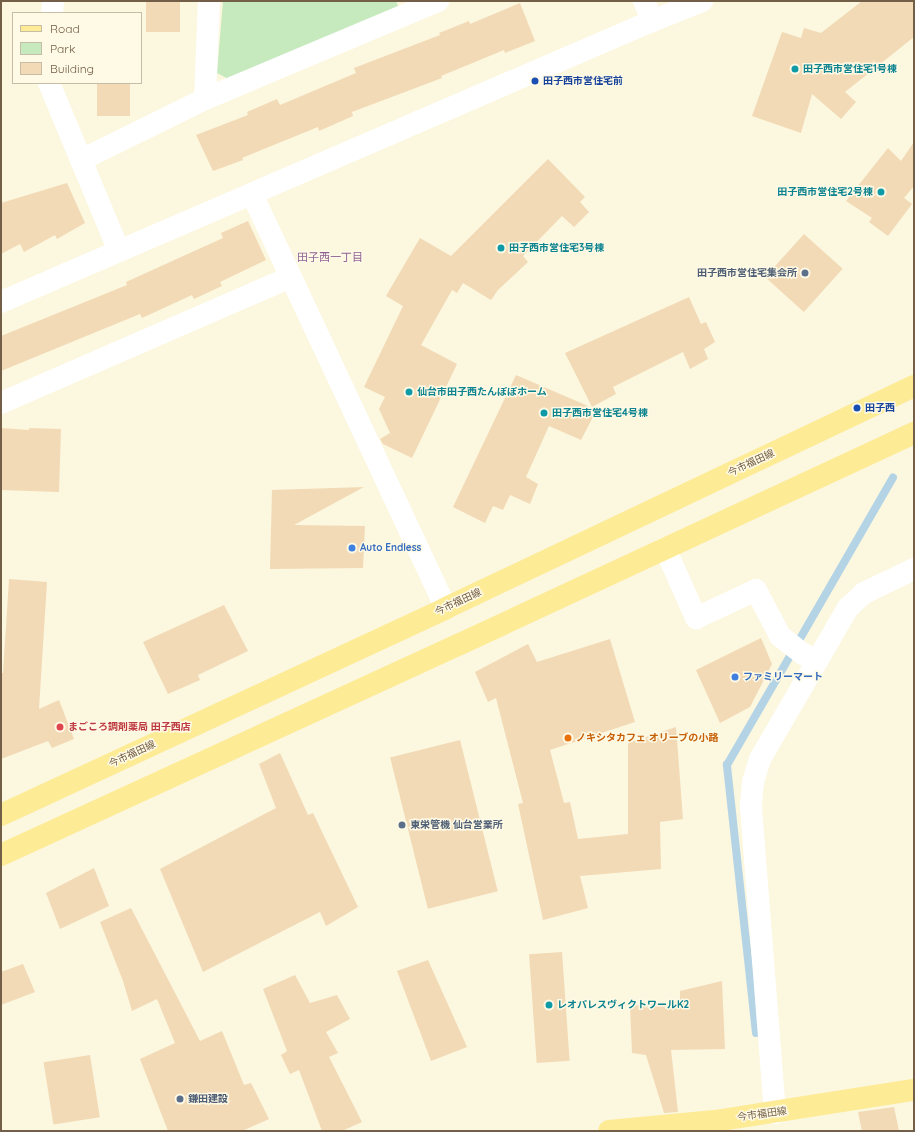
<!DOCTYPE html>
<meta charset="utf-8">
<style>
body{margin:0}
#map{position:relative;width:915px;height:1132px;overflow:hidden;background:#fcf7df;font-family:Quicksand,"Noto Sans JP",sans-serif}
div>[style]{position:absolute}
.green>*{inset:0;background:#c7e9be}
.stream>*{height:8px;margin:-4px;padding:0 4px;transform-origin:4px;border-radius:4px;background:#b4d4e6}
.building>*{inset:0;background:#f2dab6;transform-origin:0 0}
.minor>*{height:22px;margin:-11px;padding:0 11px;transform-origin:11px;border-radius:11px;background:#fff}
.major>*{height:22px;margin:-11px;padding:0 11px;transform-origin:11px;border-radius:11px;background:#fdeb96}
.dots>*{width:11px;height:11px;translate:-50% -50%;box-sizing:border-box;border:2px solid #fffae5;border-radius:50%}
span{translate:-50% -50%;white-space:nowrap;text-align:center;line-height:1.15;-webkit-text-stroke:3px #fffae5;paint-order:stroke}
.culture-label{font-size:10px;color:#0d838f;font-weight:700}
.left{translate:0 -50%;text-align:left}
.right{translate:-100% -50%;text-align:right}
.transit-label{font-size:10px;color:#164399;font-weight:700}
.service-label{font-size:10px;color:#4e5e75;font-weight:700}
.street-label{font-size:10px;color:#735f47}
.shop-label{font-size:10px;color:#366cbe;font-weight:700}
.health-label{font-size:10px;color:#be3a42;font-weight:700}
.food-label{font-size:10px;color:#c56008;font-weight:700}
.neighbourhood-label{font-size:11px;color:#8f6296}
.frame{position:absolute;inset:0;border:2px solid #735f47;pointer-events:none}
.legend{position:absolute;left:12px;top:12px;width:130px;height:72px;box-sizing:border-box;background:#fffae5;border:1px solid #c7bca6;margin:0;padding:5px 7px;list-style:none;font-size:12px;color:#735f47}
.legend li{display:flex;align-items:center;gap:8px;height:20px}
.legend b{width:20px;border:1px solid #c7bca6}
</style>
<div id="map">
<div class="green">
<div style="clip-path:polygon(223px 1px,396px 1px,399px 8px,232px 81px,217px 73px)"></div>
</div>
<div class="stream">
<div style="left:756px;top:1033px;width:270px;rotate:-96.2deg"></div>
<div style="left:727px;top:765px;width:332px;rotate:-60deg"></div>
</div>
<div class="building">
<div style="left:146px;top:1px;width:34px;height:31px"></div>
<div style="clip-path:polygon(862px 1px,914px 1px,914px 37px,845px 92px,856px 102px,841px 119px,812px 94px,801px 133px,752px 116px,782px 32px,801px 38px,804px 28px,821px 33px)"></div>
<div style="clip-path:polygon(520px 3px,535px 41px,505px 53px,504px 50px,441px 76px,442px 78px,352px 112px,353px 116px,319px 131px,318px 127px,242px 158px,243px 160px,213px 171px,196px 135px,248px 115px,247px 112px,277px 99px,280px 105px,356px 73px,354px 68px,440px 35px,439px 33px,469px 21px,470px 24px)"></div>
<div style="left:97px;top:83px;width:33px;height:33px"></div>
<div style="clip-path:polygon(914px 142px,914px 186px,904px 198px,912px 204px,888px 236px,869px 222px,872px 218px,846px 201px,888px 148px,901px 161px)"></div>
<div style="clip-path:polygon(548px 159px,585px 197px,580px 202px,589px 212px,574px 227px,562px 216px,523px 256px,528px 262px,498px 290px,491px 300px,463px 283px,457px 293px,452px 290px,421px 345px,457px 364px,412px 458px,383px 444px,380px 439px,390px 433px,379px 409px,385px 397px,364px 387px,403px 306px,386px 296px,420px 238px,451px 256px)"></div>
<div style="clip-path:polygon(67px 183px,85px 223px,57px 239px,55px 235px,24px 252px,20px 244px,1px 254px,1px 203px)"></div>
<div style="clip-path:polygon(248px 221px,266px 260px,220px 282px,222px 286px,194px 299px,192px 295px,142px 318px,140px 314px,1px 371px,1px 336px,127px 285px,126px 282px,223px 238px,221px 233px)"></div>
<div style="left:804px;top:234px;width:52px;height:58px;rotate:42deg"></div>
<div style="clip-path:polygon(689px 297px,701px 324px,706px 322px,715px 342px,704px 349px,708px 359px,690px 369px,683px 352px,613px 387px,616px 394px,592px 407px,565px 353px)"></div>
<div style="clip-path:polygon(516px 375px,588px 406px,593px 417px,581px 440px,549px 426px,526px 477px,538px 484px,530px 504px,510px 495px,503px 510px,493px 506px,485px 523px,453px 507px)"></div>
<div style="clip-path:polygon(1px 428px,29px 430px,29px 428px,61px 429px,59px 492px,1px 490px)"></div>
<div style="clip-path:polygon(364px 487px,294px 525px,365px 526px,363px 568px,270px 569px,272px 490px)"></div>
<div style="clip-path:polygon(9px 579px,47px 582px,39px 709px,59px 700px,74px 739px,52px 748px,48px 741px,1px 759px,1px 673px,3px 673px)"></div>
<div style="clip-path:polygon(224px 605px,248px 651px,198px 675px,200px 680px,168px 694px,143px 642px)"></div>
<div style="clip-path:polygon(761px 638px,772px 664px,750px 707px,720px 723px,696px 670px)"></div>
<div style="clip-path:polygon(610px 639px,635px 722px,550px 750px,564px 803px,570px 802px,578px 839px,628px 834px,628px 743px,676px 727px,683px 819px,660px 822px,661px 869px,580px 876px,588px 908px,543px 920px,518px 804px,523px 803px,496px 698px,488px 702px,475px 672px,528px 644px,537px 662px)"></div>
<div style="left:460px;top:740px;width:156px;height:72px;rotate:76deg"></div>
<div style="clip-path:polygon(280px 753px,308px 815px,313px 813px,358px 907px,326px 926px,320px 912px,203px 972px,160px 869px,276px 808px,259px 764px)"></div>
<div style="clip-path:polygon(94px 868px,109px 906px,60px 929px,46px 893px)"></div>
<div style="clip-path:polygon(131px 908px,200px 1041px,222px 1031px,244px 1085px,251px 1083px,269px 1119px,242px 1131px,168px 1131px,140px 1059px,175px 1043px,157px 999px,132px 1011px,123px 981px,100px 922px)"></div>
<div style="left:562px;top:952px;width:109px;height:33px;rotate:86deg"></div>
<div style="clip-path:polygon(428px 960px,467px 1047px,431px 1061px,397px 971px)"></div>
<div style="clip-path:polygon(23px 964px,35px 992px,1px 1005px,1px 972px)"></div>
<div style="clip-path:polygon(295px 975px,310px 1003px,337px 995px,350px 1019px,326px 1032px,338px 1053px,329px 1057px,362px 1122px,342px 1131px,322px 1131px,299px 1070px,290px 1074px,281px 1055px,287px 1051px,263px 989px)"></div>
<div style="clip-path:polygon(722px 981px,725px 1049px,671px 1050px,678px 1112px,664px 1113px,646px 1055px,632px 1053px,630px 1006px,680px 1001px,680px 991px)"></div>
<div style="left:90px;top:1055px;width:63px;height:47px;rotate:81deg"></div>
<div style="clip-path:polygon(894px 1107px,899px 1131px,862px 1131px,858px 1112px)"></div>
</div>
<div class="minor">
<div style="left:644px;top:1px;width:22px;rotate:68deg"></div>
<div style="left:52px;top:13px;width:12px;rotate:-85deg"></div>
<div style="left:49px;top:83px;width:182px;rotate:67.4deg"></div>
<div style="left:205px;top:99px;width:98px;rotate:-87.7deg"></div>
<div style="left:81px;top:160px;width:138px;rotate:-26.2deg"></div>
<div style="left:205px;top:99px;width:253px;rotate:-22.8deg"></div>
<div style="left:252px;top:194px;width:457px;rotate:64.9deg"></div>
<div style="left:1px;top:302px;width:709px;rotate:-23.35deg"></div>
<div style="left:652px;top:21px;width:54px;rotate:-21.8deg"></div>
<div style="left:1px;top:403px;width:316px;rotate:-23.5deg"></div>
<div style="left:665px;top:548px;width:77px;rotate:66.1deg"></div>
<div style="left:696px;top:618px;width:66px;rotate:-25deg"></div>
<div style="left:756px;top:590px;width:52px;rotate:62.4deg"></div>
<div style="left:780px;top:636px;width:29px;rotate:38deg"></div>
<div style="left:803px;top:654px;width:16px;rotate:22deg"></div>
<div style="left:775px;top:1113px;width:309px;rotate:-94.5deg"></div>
<div style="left:751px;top:805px;width:23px;rotate:-85deg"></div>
<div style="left:753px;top:782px;width:24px;rotate:-73deg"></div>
<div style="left:760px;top:759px;width:175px;rotate:-59.8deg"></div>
<div style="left:848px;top:608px;width:22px;rotate:-43deg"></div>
<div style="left:864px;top:593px;width:55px;rotate:-25.6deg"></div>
</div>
<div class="major">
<div style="left:1px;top:815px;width:491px;rotate:-24.9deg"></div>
<div style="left:446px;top:608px;width:518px;rotate:-25.38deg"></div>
<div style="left:1px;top:855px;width:505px;rotate:-24.69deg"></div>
<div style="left:460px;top:644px;width:501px;rotate:-24.93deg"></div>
<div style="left:609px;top:1131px;width:106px;rotate:-5.4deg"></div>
<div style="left:715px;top:1121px;width:201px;rotate:-8.9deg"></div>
</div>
<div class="dots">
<div style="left:795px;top:69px;background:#0f9aa8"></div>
<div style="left:535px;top:81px;background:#1a4fb4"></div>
<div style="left:881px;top:192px;background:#0f9aa8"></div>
<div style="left:501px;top:248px;background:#0f9aa8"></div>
<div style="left:805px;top:273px;background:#5c6f8a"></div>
<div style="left:409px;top:392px;background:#0f9aa8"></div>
<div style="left:857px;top:408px;background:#1a4fb4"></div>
<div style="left:544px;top:413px;background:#0f9aa8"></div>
<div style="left:352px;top:548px;background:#3f7fe0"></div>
<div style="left:735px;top:677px;background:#3f7fe0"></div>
<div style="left:60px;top:727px;background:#e0444e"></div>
<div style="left:568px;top:738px;background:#e8710a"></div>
<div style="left:402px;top:825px;background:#5c6f8a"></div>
<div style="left:549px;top:1005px;background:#0f9aa8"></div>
<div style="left:180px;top:1099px;background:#5c6f8a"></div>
</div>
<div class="culture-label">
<span class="left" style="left:803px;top:69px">田子西市営住宅1号棟</span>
<span class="right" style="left:873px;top:192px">田子西市営住宅2号棟</span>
<span class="left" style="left:509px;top:248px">田子西市営住宅3号棟</span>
<span class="left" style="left:417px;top:392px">仙台市田子西たんぽぽホーム</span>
<span class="left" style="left:552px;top:413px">田子西市営住宅4号棟</span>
<span class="left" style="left:557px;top:1005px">レオパレスヴィクトワールK2</span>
</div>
<div class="transit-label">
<span class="left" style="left:543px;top:81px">田子西市営住宅前</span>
<span class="left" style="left:865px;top:408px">田子西</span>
</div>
<div class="service-label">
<span class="right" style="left:797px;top:273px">田子西市営住宅集会所</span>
<span class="left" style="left:410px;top:825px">東栄管機 仙台営業所</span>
<span class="left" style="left:188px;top:1099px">鎌田建設</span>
</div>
<div class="street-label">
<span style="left:751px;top:463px;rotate:-25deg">今市福田線</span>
<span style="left:458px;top:602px;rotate:-25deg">今市福田線</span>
<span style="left:132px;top:754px;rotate:-25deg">今市福田線</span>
<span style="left:762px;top:1114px;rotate:-8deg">今市福田線</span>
</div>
<div class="shop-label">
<span class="left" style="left:360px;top:548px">Auto Endless</span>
<span class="left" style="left:743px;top:677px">ファミリーマート</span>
</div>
<div class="health-label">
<span class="left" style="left:68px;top:727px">まごころ調剤薬局 田子西店</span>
</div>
<div class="food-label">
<span class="left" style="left:576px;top:738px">ノキシタカフェ オリーブの小路</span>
</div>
<div class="neighbourhood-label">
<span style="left:330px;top:257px">田子西一丁目</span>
</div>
<div class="frame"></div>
<ul class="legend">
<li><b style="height:5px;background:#fdeb96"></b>Road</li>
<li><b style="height:11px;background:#c7e9be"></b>Park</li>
<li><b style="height:11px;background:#f2dab6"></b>Building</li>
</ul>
</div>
